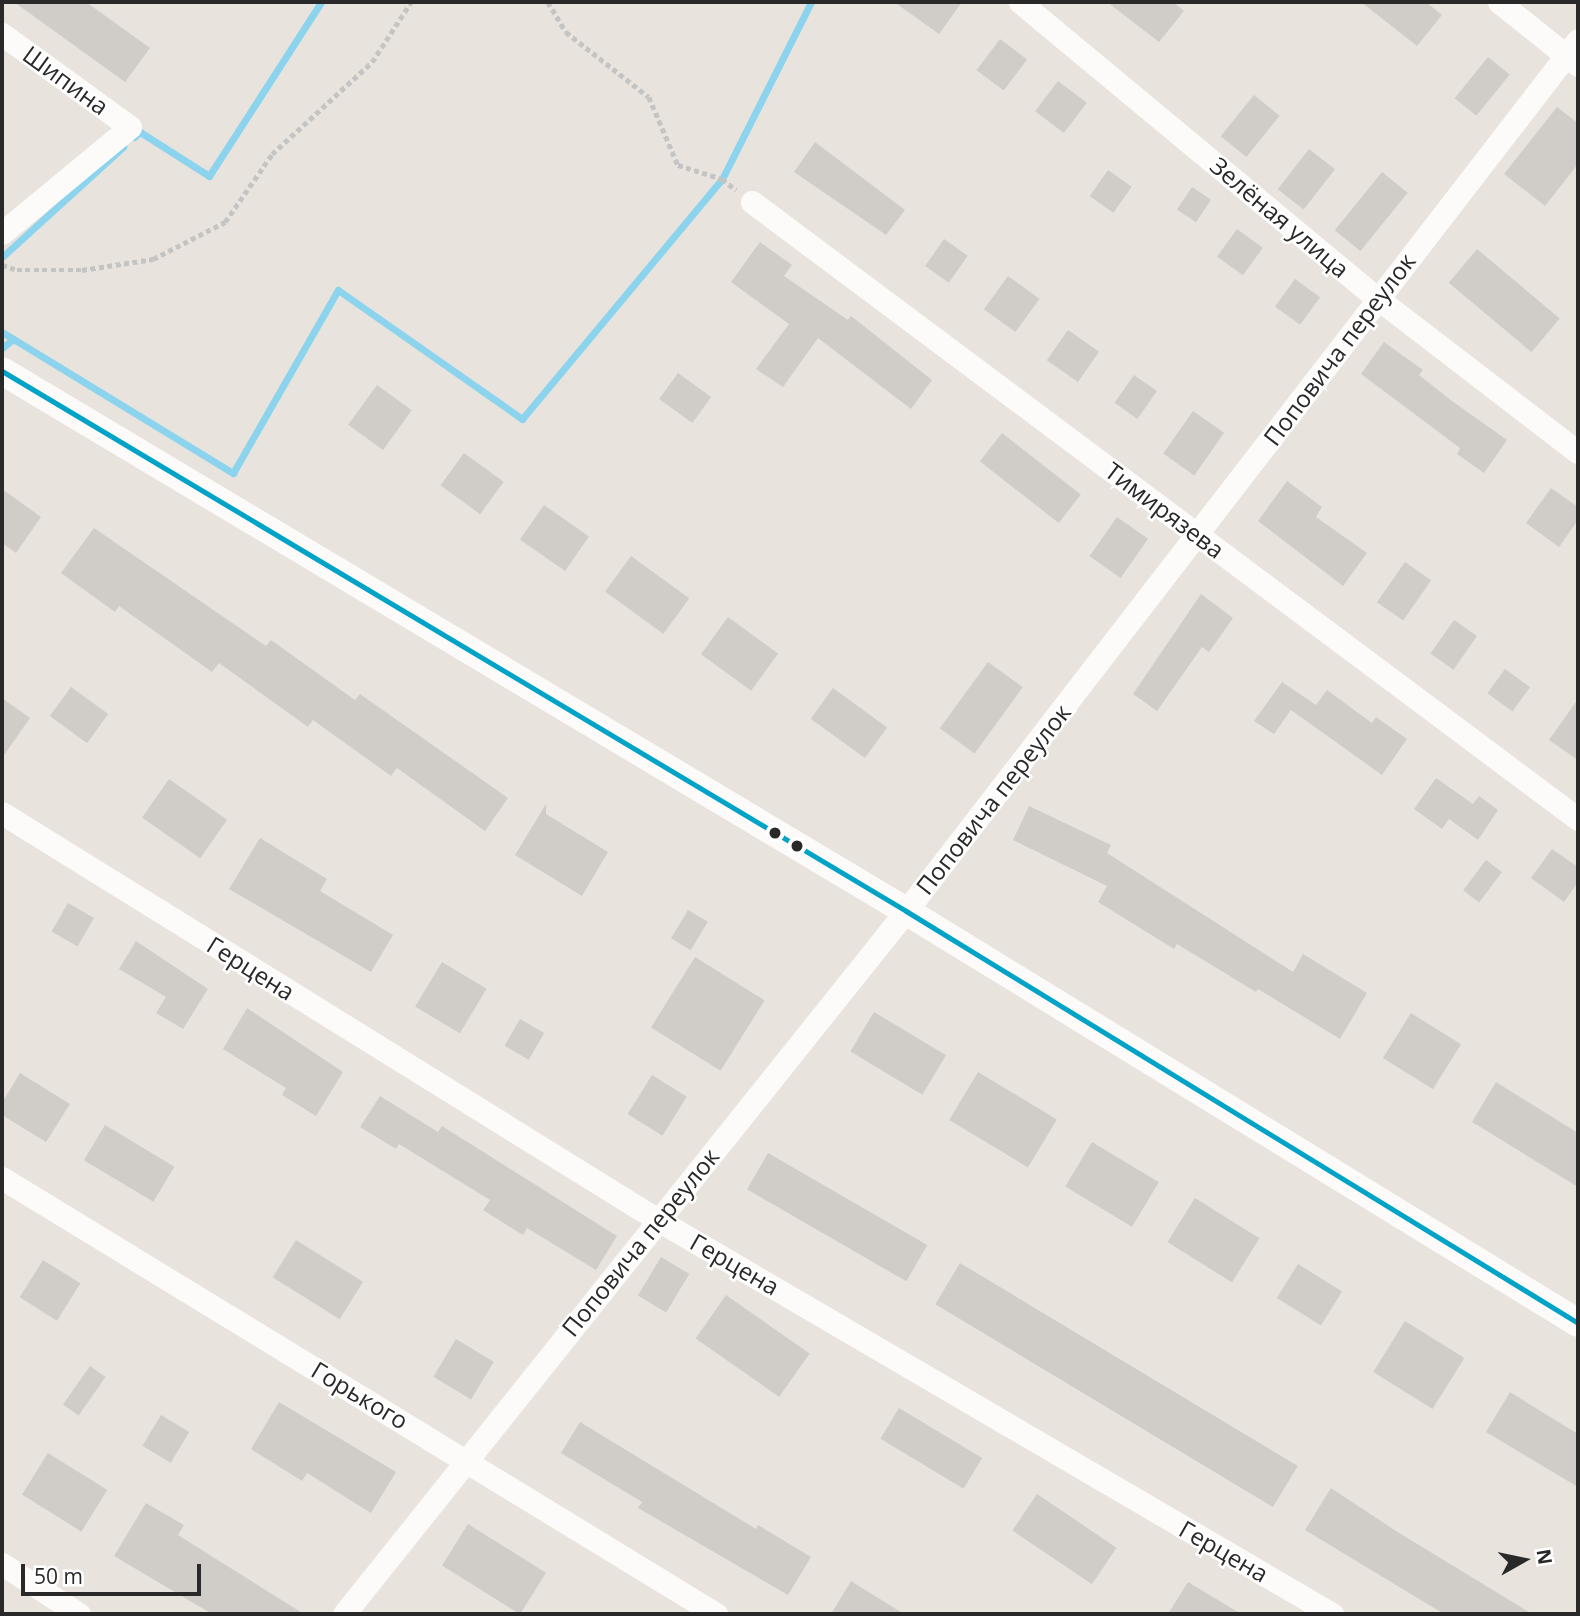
<!DOCTYPE html>
<meta charset="utf-8">
<style>
body{margin:0}
#map{position:relative;width:1580px;height:1616px;overflow:hidden;background:#e8e3dd;font-family:"Open Sans",sans-serif}
div>[style]{position:absolute}
.stream>*{height:7px;margin:-3.5px;padding:0 3.5px;transform-origin:3.5px;border-radius:3.5px;background:#8cd4ee}
.building>*{inset:0;background:#d0cdc9;transform-origin:0 0}
.path>*{height:4.5px;margin-top:-2.25px;transform-origin:0;background:repeating-linear-gradient(90deg,#c4c4c3 0 5px,transparent 0 8.5px)}
.minor>*{height:23px;margin:-11.5px;padding:0 11.5px;transform-origin:11.5px;border-radius:11.5px;background:#fcfbfa}
.tertiary>*{height:28px;margin:-14px;padding:0 14px;transform-origin:14px;border-radius:14px;background:#fcfbfa}
.bus-1>*{height:5px;margin:-2.5px;padding:0 2.5px;transform-origin:2.5px;border-radius:2.5px;background:#02a3c6}
.dots>*{width:19px;height:19px;translate:-50% -50%;box-sizing:border-box;border:4px solid #fff;border-radius:50%}
span{translate:-50% -50%;white-space:nowrap;text-align:center;line-height:1.15;-webkit-text-stroke:5px #fff;paint-order:stroke}
.street-label{font-size:24px;color:#292929}
.frame{position:absolute;inset:0;border:4px solid #292929;pointer-events:none}
.north{position:absolute;left:1489px;top:1525px;width:70px;height:70px;-webkit-text-stroke:5px #fff;paint-order:stroke;rotate:81deg;font-size:19px;font-weight:700;line-height:28px;text-align:center;color:#292929}
.north::after{content:'';display:block;margin:auto;width:24px;height:32px;background:#292929;clip-path:polygon(50% 0,100% 100%,50% 72%,0 100%)}
.scale{position:absolute;left:21px;top:1564px;width:180px;height:32px;box-sizing:border-box;border:4px solid #292929;border-top:0;padding-left:9px;font-size:21px;line-height:24px;white-space:nowrap;color:#292929;-webkit-text-stroke:5px #fff;paint-order:stroke}
</style>
<div id="map">
<div class="stream">
<div style="left:134px;top:137px;width:8px;rotate:-40deg"></div>
<div style="left:140px;top:132px;width:82px;rotate:32.5deg"></div>
<div style="left:209px;top:176px;width:207px;rotate:-57.2deg"></div>
<div style="left:2px;top:257px;width:164px;rotate:-42.3deg"></div>
<div style="left:2px;top:332px;width:271px;rotate:31.4deg"></div>
<div style="left:233px;top:473px;width:211px;rotate:-60.2deg"></div>
<div style="left:338px;top:290px;width:225px;rotate:35deg"></div>
<div style="left:522px;top:419px;width:312px;rotate:-50.2deg"></div>
<div style="left:722px;top:179px;width:198px;rotate:-63.3deg"></div>
<div style="left:2px;top:348px;width:14px;rotate:-39deg"></div>
</div>
<div class="building">
<div style="clip-path:polygon(14px 2px,86px 2px,150px 48px,125px 82px)"></div>
<div style="clip-path:polygon(894px 2px,962px 2px,939px 34px)"></div>
<div style="clip-path:polygon(1107px 2px,1173px 2px,1184px 11px,1159px 42px)"></div>
<div style="clip-path:polygon(1361px 2px,1426px 2px,1442px 15px,1417px 46px)"></div>
<div style="left:1000px;top:39px;width:34px;height:39px;rotate:37deg"></div>
<div style="left:1488px;top:57px;width:28px;height:53px;rotate:39deg"></div>
<div style="left:1058px;top:81px;width:36px;height:38px;rotate:37deg"></div>
<div style="left:1254px;top:95px;width:33px;height:53px;rotate:39deg"></div>
<div style="clip-path:polygon(1557px 107px,1578px 123px,1578px 164px,1545px 206px,1504px 174px)"></div>
<div style="clip-path:polygon(815px 142px,905px 210px,886px 235px,794px 172px)"></div>
<div style="left:1309px;top:149px;width:33px;height:51px;rotate:38deg"></div>
<div style="left:1108px;top:170px;width:29px;height:32px;rotate:35deg"></div>
<div style="left:1382px;top:172px;width:33px;height:75px;rotate:39deg"></div>
<div style="left:1192px;top:187px;width:23px;height:27px;rotate:34deg"></div>
<div style="left:1237px;top:229px;width:32px;height:34px;rotate:36deg"></div>
<div style="left:944px;top:239px;width:29px;height:33px;rotate:35deg"></div>
<div style="clip-path:polygon(760px 242px,792px 265px,784px 276px,848px 320px,851px 316px,932px 380px,911px 409px,818px 338px,783px 387px,756px 369px,789px 324px,731px 282px)"></div>
<div style="left:1477px;top:249px;width:108px;height:44px;rotate:40deg"></div>
<div style="left:1008px;top:276px;width:39px;height:41px;rotate:36deg"></div>
<div style="left:1295px;top:279px;width:31px;height:34px;rotate:36deg"></div>
<div style="left:1068px;top:330px;width:38px;height:37px;rotate:35deg"></div>
<div style="clip-path:polygon(1384px 342px,1423px 370px,1419px 375px,1452px 401px,1507px 440px,1484px 473px,1457px 454px,1460px 448px,1361px 374px)"></div>
<div style="left:678px;top:373px;width:41px;height:32px;rotate:36deg"></div>
<div style="left:1134px;top:375px;width:28px;height:34px;rotate:35deg"></div>
<div style="left:377px;top:385px;width:43px;height:49px;rotate:36deg"></div>
<div style="left:1193px;top:411px;width:38px;height:52px;rotate:35deg"></div>
<div style="left:1002px;top:433px;width:100px;height:36px;rotate:38deg"></div>
<div style="left:464px;top:453px;width:49px;height:40px;rotate:36deg"></div>
<div style="clip-path:polygon(1287px 481px,1322px 507px,1316px 517px,1367px 553px,1343px 586px,1258px 521px)"></div>
<div style="clip-path:polygon(1551px 488px,1578px 507px,1578px 520px,1559px 547px,1526px 523px)"></div>
<div style="clip-path:polygon(2px 489px,41px 517px,16px 553px,2px 543px)"></div>
<div style="left:544px;top:505px;width:55px;height:42px;rotate:35deg"></div>
<div style="left:1117px;top:517px;width:38px;height:48px;rotate:35deg"></div>
<div style="clip-path:polygon(94px 528px,266px 646px,271px 640px,355px 700px,360px 694px,508px 798px,485px 831px,397px 768px,391px 776px,313px 720px,308px 727px,219px 663px,212px 672px,119px 606px,115px 612px,61px 573px)"></div>
<div style="left:631px;top:556px;width:72px;height:44px;rotate:36deg"></div>
<div style="left:1405px;top:562px;width:32px;height:49px;rotate:35deg"></div>
<div style="clip-path:polygon(1201px 594px,1233px 618px,1209px 652px,1202px 647px,1157px 711px,1133px 694px)"></div>
<div style="left:728px;top:617px;width:62px;height:46px;rotate:36deg"></div>
<div style="left:1454px;top:620px;width:28px;height:41px;rotate:35deg"></div>
<div style="left:988px;top:662px;width:43px;height:82px;rotate:36deg"></div>
<div style="left:1505px;top:669px;width:31px;height:30px;rotate:36deg"></div>
<div style="clip-path:polygon(1282px 682px,1316px 705px,1327px 690px,1372px 723px,1376px 717px,1407px 739px,1382px 775px,1291px 710px,1274px 734px,1254px 721px)"></div>
<div style="left:71px;top:687px;width:46px;height:36px;rotate:36deg"></div>
<div style="left:833px;top:688px;width:67px;height:38px;rotate:36deg"></div>
<div style="clip-path:polygon(2px 698px,30px 718px,2px 758px)"></div>
<div style="clip-path:polygon(1578px 699px,1578px 760px,1549px 740px)"></div>
<div style="clip-path:polygon(1436px 778px,1473px 804px,1479px 796px,1498px 810px,1478px 840px,1449px 819px,1442px 829px,1414px 809px)"></div>
<div style="left:169px;top:779px;width:71px;height:47px;rotate:35deg"></div>
<div style="clip-path:polygon(546px 804px,546px 814px,608px 852px,582px 896px,515px 855px)"></div>
<div style="clip-path:polygon(1029px 806px,1111px 845px,1107px 853px,1293px 972px,1303px 954px,1367px 993px,1340px 1039px,1258px 989px,1256px 992px,1177px 944px,1174px 949px,1098px 902px,1107px 886px,1013px 840px)"></div>
<div style="clip-path:polygon(260px 838px,327px 879px,320px 891px,393px 935px,371px 972px,229px 889px)"></div>
<div style="clip-path:polygon(1552px 849px,1578px 867px,1578px 882px,1564px 902px,1531px 878px)"></div>
<div style="left:1486px;top:860px;width:20px;height:38px;rotate:37deg"></div>
<div style="left:68px;top:903px;width:30px;height:33px;rotate:30deg"></div>
<div style="left:688px;top:910px;width:23px;height:33px;rotate:31deg"></div>
<div style="clip-path:polygon(136px 941px,208px 989px,183px 1029px,156px 1013px,166px 997px,119px 969px)"></div>
<div style="left:695px;top:957px;width:82px;height:83px;rotate:32deg"></div>
<div style="left:442px;top:962px;width:52px;height:52px;rotate:31deg"></div>
<div style="clip-path:polygon(247px 1008px,343px 1072px,316px 1116px,282px 1095px,286px 1088px,223px 1049px)"></div>
<div style="left:874px;top:1012px;width:84px;height:46px;rotate:31deg"></div>
<div style="left:1411px;top:1013px;width:59px;height:53px;rotate:32deg"></div>
<div style="left:520px;top:1019px;width:28px;height:31px;rotate:30deg"></div>
<div style="left:978px;top:1072px;width:92px;height:56px;rotate:31deg"></div>
<div style="clip-path:polygon(20px 1073px,70px 1104px,46px 1142px,2px 1115px,2px 1103px)"></div>
<div style="left:652px;top:1075px;width:41px;height:46px;rotate:32deg"></div>
<div style="clip-path:polygon(1496px 1082px,1578px 1133px,1578px 1187px,1472px 1122px)"></div>
<div style="clip-path:polygon(380px 1096px,438px 1132px,442px 1126px,617px 1236px,596px 1270px,527px 1228px,523px 1235px,483px 1210px,490px 1200px,399px 1144px,396px 1149px,360px 1127px)"></div>
<div style="left:105px;top:1125px;width:81px;height:41px;rotate:31deg"></div>
<div style="left:1092px;top:1142px;width:78px;height:52px;rotate:31deg"></div>
<div style="left:768px;top:1153px;width:184px;height:42px;rotate:30deg"></div>
<div style="left:1195px;top:1198px;width:76px;height:52px;rotate:32deg"></div>
<div style="left:296px;top:1240px;width:79px;height:44px;rotate:32deg"></div>
<div style="left:661px;top:1257px;width:33px;height:45px;rotate:31deg"></div>
<div style="left:43px;top:1260px;width:44px;height:44px;rotate:32deg"></div>
<div style="left:960px;top:1263px;width:394px;height:48px;rotate:31deg"></div>
<div style="left:1298px;top:1264px;width:52px;height:40px;rotate:32deg"></div>
<div style="left:726px;top:1295px;width:102px;height:53px;rotate:35deg"></div>
<div style="left:1405px;top:1321px;width:70px;height:60px;rotate:32deg"></div>
<div style="left:456px;top:1339px;width:44px;height:44px;rotate:31deg"></div>
<div style="left:90px;top:1366px;width:19px;height:47px;rotate:35deg"></div>
<div style="clip-path:polygon(1510px 1392px,1578px 1434px,1578px 1487px,1486px 1432px)"></div>
<div style="clip-path:polygon(279px 1402px,396px 1472px,371px 1513px,307px 1473px,302px 1481px,251px 1449px)"></div>
<div style="left:899px;top:1408px;width:97px;height:36px;rotate:31deg"></div>
<div style="left:161px;top:1415px;width:33px;height:36px;rotate:31deg"></div>
<div style="clip-path:polygon(580px 1422px,756px 1529px,758px 1525px,811px 1557px,788px 1595px,638px 1508px,642px 1502px,561px 1453px)"></div>
<div style="left:48px;top:1453px;width:70px;height:49px;rotate:32deg"></div>
<div style="clip-path:polygon(1331px 1488px,1396px 1531px,1532px 1614px,1444px 1614px,1305px 1530px)"></div>
<div style="left:1037px;top:1494px;width:96px;height:44px;rotate:34deg"></div>
<div style="clip-path:polygon(146px 1503px,184px 1525px,178px 1535px,304px 1614px,212px 1614px,114px 1556px)"></div>
<div style="left:468px;top:1524px;width:92px;height:49px;rotate:32deg"></div>
<div style="clip-path:polygon(851px 1581px,904px 1614px,831px 1614px)"></div>
<div style="clip-path:polygon(1188px 1582px,1241px 1614px,1168px 1614px)"></div>
</div>
<div class="path">
<div style="left:548px;top:2px;width:35px;rotate:59deg"></div>
<div style="left:566px;top:32px;width:105px;rotate:38.1deg"></div>
<div style="left:649px;top:97px;width:74px;rotate:66.9deg"></div>
<div style="left:678px;top:165px;width:46px;rotate:17.7deg"></div>
<div style="left:722px;top:179px;width:18px;rotate:38deg"></div>
<div style="left:2px;top:265px;width:16px;rotate:18deg"></div>
<div style="left:17px;top:270px;width:65px"></div>
<div style="left:82px;top:270px;width:72px;rotate:-8.8deg"></div>
<div style="left:153px;top:259px;width:81px;rotate:-27.2deg"></div>
<div style="left:225px;top:222px;width:83px;rotate:-55.3deg"></div>
<div style="left:272px;top:154px;width:136px;rotate:-42.6deg"></div>
<div style="left:372px;top:62px;width:72px;rotate:-57deg"></div>
</div>
<div class="minor">
<div style="left:1020px;top:2px;width:464px;rotate:39.7deg"></div>
<div style="left:1377px;top:298px;width:253px;rotate:37.5deg"></div>
<div style="left:1499px;top:2px;width:101px;rotate:38.6deg"></div>
<div style="left:2px;top:34px;width:158px;rotate:36deg"></div>
<div style="left:130px;top:127px;width:166px;rotate:140.4deg"></div>
<div style="left:752px;top:202px;width:1031px;rotate:36.76deg"></div>
<div style="left:2px;top:813px;width:772px;rotate:31.82deg"></div>
<div style="left:658px;top:1220px;width:781px;rotate:30.31deg"></div>
<div style="left:2px;top:1178px;width:837px;rotate:31.41deg"></div>
<div style="left:2px;top:1564px;width:92px;rotate:33deg"></div>
<div style="left:344px;top:1614px;width:900px;rotate:-51.36deg"></div>
<div style="left:906px;top:911px;width:1100px;rotate:-52.35deg"></div>
</div>
<div class="tertiary">
<div style="left:2px;top:371px;width:1053px;rotate:30.85deg"></div>
<div style="left:906px;top:911px;width:788px;rotate:31.51deg"></div>
</div>
<div class="bus-1">
<div style="left:2px;top:371px;width:1053px;rotate:30.85deg"></div>
<div style="left:906px;top:911px;width:788px;rotate:31.51deg"></div>
</div>
<div class="dots">
<div style="left:775px;top:833px;background:#292929"></div>
<div style="left:797px;top:846px;background:#292929"></div>
</div>
<div class="street-label">
<span style="left:66px;top:80px;rotate:36deg">Шипина</span>
<span style="left:1280px;top:217px;rotate:40deg">Зелёная улица</span>
<span style="left:1339px;top:349px;rotate:-53deg">Поповича переулок</span>
<span style="left:1165px;top:510px;rotate:37deg">Тимирязева</span>
<span style="left:993px;top:799px;rotate:-52deg">Поповича переулок</span>
<span style="left:251px;top:968px;rotate:32deg">Герцена</span>
<span style="left:640px;top:1242px;rotate:-51deg">Поповича переулок</span>
<span style="left:735px;top:1264px;rotate:30deg">Герцена</span>
<span style="left:360px;top:1395px;rotate:31deg">Горького</span>
<span style="left:1224px;top:1551px;rotate:30deg">Герцена</span>
</div>
<div class="frame"></div>
<div class="north">N</div>
<div class="scale">50 m</div>
</div>
